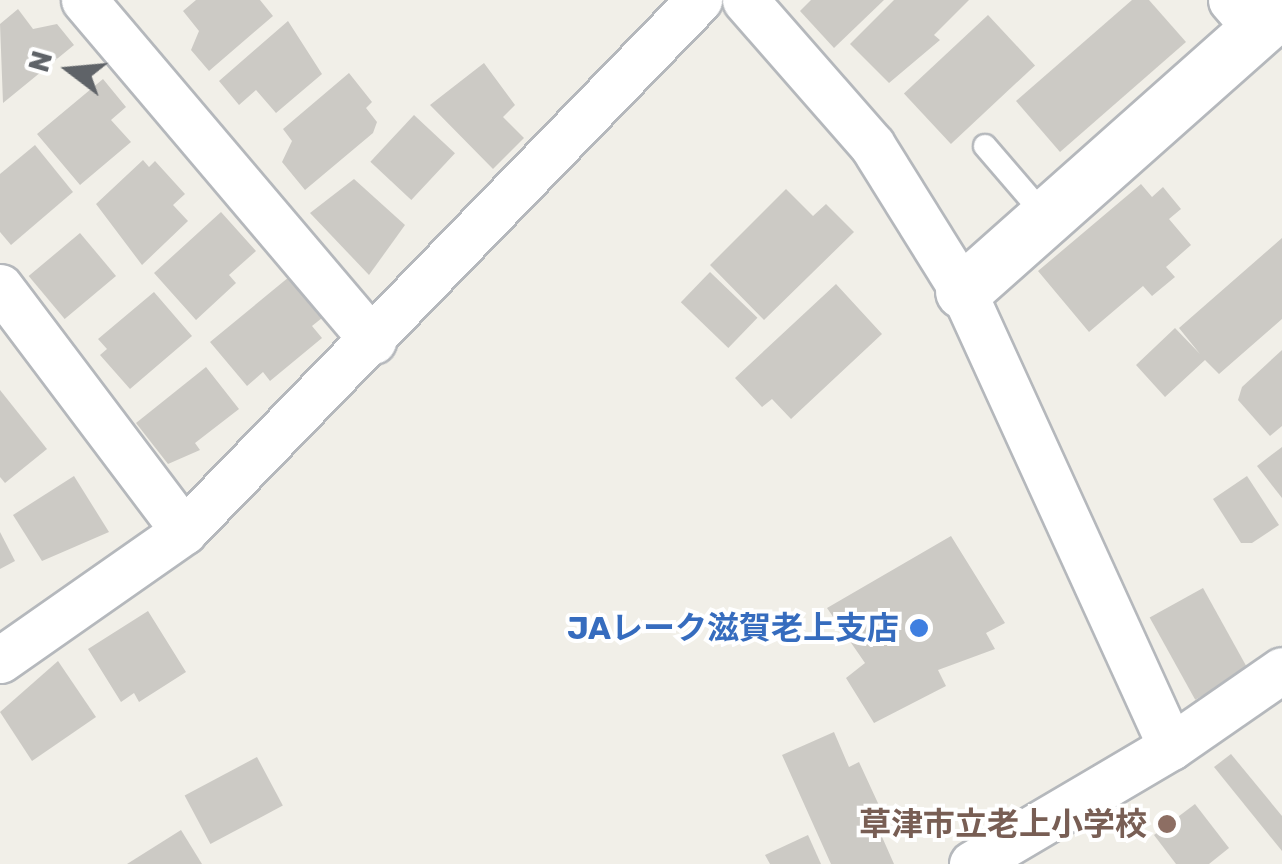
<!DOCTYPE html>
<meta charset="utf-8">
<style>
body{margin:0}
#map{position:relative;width:1282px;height:864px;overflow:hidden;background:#f1efe8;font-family:Rubik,"Noto Sans JP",sans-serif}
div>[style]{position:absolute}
.building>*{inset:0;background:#cccac5;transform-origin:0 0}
.roads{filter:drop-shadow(2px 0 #b5b8bc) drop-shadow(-2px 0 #b5b8bc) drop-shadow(0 2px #b5b8bc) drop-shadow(0 -2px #b5b8bc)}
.lane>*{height:22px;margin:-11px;padding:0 11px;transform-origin:11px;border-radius:11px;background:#fff}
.street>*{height:45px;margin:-22.5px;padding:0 22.5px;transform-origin:22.5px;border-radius:22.5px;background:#fff}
.secondary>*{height:55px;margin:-27.5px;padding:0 27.5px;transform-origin:27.5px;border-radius:27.5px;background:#fff}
.dots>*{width:28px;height:28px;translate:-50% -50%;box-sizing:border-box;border:5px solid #fff;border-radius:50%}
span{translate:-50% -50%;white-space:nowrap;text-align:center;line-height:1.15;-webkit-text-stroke:8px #fff;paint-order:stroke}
.shop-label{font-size:32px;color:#366cbe;font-weight:700}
.right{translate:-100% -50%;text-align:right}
.education-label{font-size:32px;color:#785e54;font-weight:700}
.north{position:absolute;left:20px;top:20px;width:100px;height:100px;-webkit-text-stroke:8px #fff;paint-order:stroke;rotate:286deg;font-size:28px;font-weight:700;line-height:40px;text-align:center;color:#5f6368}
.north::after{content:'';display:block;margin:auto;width:35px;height:45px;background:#5f6368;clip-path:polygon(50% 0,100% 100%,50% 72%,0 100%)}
</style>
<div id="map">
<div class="building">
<div style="clip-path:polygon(196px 0,260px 0,273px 16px,209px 71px,191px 50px,199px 31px,183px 11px)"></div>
<div style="clip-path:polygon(811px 0,884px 0,834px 48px,800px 11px)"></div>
<div style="clip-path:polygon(894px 0,969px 0,934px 35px,940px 40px,889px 83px,850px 44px)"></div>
<div style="clip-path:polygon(1132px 0,1149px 0,1186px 42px,1060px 152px,1016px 101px)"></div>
<div style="clip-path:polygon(18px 9px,33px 29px,57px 24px,74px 45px,3px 103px,0 24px)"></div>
<div style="left:988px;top:15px;width:69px;height:115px;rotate:47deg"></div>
<div style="clip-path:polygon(288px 21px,322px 74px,276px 113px,256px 90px,239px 105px,219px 81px)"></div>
<div style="clip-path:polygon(484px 63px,515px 105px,503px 117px,524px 138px,493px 169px,430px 105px)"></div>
<div style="clip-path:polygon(349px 73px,372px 102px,366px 108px,377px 122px,373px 133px,305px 190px,282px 162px,292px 141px,283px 129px)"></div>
<div style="clip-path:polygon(103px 79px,126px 107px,111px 120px,131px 142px,80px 185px,37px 134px)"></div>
<div style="left:414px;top:115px;width:56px;height:64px;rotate:43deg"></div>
<div style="clip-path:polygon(35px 145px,73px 192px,11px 245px,0 232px,0 174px)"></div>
<div style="clip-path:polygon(143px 160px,149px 167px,155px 161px,185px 194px,173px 205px,188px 221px,142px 265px,96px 204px)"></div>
<div style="clip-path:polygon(354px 179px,405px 225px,369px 275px,310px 213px)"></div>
<div style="clip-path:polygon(1141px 184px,1152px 197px,1163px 187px,1181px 209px,1169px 219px,1191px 245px,1166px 267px,1175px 277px,1152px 296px,1143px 286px,1089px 332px,1038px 271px)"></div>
<div style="clip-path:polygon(786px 189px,813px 216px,826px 204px,854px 232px,764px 320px,710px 265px)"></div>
<div style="clip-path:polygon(221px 212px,256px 251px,229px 275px,236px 283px,196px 320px,154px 273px)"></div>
<div style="left:80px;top:233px;width:56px;height:67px;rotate:50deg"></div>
<div style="clip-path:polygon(1282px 238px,1282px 319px,1219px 374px,1205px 360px,1165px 397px,1136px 365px,1175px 328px,1200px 354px,1179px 328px)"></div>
<div style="left:710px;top:272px;width:66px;height:42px;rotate:44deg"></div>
<div style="clip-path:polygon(289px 277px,322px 318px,312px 326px,322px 338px,270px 381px,263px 372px,247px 386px,210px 342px)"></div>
<div style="clip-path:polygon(836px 284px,882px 334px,791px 419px,772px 399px,762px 407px,735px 378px)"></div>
<div style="clip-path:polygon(154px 292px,192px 336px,130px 389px,100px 355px,107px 349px,98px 339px)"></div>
<div style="clip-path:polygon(1282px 350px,1282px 426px,1270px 436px,1238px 400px,1242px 387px)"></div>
<div style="clip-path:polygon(206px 367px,239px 409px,195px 443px,200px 450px,168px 464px,136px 423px)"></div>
<div style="clip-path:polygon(0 390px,47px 449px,5px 483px,0 477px)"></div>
<div style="clip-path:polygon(1282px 447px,1282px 498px,1257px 466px)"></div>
<div style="clip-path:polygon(74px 476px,109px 532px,42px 561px,13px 515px)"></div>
<div style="clip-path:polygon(1247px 476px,1279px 525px,1252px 543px,1241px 543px,1213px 499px)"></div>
<div style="clip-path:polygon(0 532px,15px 561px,0 569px)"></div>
<div style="clip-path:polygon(951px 536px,1005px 623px,986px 633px,995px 649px,938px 670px,946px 686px,874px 723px,846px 678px,865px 663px,827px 608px)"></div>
<div style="left:1203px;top:588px;width:94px;height:61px;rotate:61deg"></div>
<div style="clip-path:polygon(148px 611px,186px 672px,139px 702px,134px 693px,121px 702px,88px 649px)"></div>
<div style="clip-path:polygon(58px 661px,96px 717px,32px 761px,0 712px)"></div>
<div style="clip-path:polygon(834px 732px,849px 767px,859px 762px,889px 827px,879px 830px,894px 864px,831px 864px,782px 755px)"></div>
<div style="clip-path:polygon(1231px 754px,1282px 816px,1282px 851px,1214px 767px)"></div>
<div style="left:257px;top:757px;width:55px;height:82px;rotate:62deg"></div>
<div style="clip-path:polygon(1195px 804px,1229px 848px,1209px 864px,1176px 864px,1154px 835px)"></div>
<div style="clip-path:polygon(181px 830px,202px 864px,127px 864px)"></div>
<div style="clip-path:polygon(808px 835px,821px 864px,770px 864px,765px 855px)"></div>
</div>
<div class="roads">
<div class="lane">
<div style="left:985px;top:146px;width:94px;rotate:49.3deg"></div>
</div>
<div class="street">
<div style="left:84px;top:0;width:447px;rotate:49.7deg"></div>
<div style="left:745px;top:0;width:193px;rotate:48.8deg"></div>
<div style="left:872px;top:145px;width:172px;rotate:58.1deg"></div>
<div style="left:963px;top:291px;width:501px;rotate:65.48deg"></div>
<div style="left:1231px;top:0;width:40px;rotate:49deg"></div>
<div style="left:0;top:287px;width:306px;rotate:53deg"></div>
<div style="left:0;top:660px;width:225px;rotate:-35deg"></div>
<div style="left:184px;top:531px;width:740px;rotate:-45.88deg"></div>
<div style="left:972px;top:864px;width:231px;rotate:-30.5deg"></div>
<div style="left:1171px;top:747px;width:135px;rotate:-34.7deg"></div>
</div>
<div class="secondary">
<div style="left:963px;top:291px;width:426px;rotate:-41.6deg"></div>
</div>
</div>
<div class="dots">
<div style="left:919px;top:628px;background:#3f7fe0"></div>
<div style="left:1167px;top:824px;background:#8d6e63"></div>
</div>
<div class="shop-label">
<span class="right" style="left:899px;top:628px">JAレーク滋賀老上支店</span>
</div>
<div class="education-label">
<span class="right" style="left:1147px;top:824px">草津市立老上小学校</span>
</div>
<div class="north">N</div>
</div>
